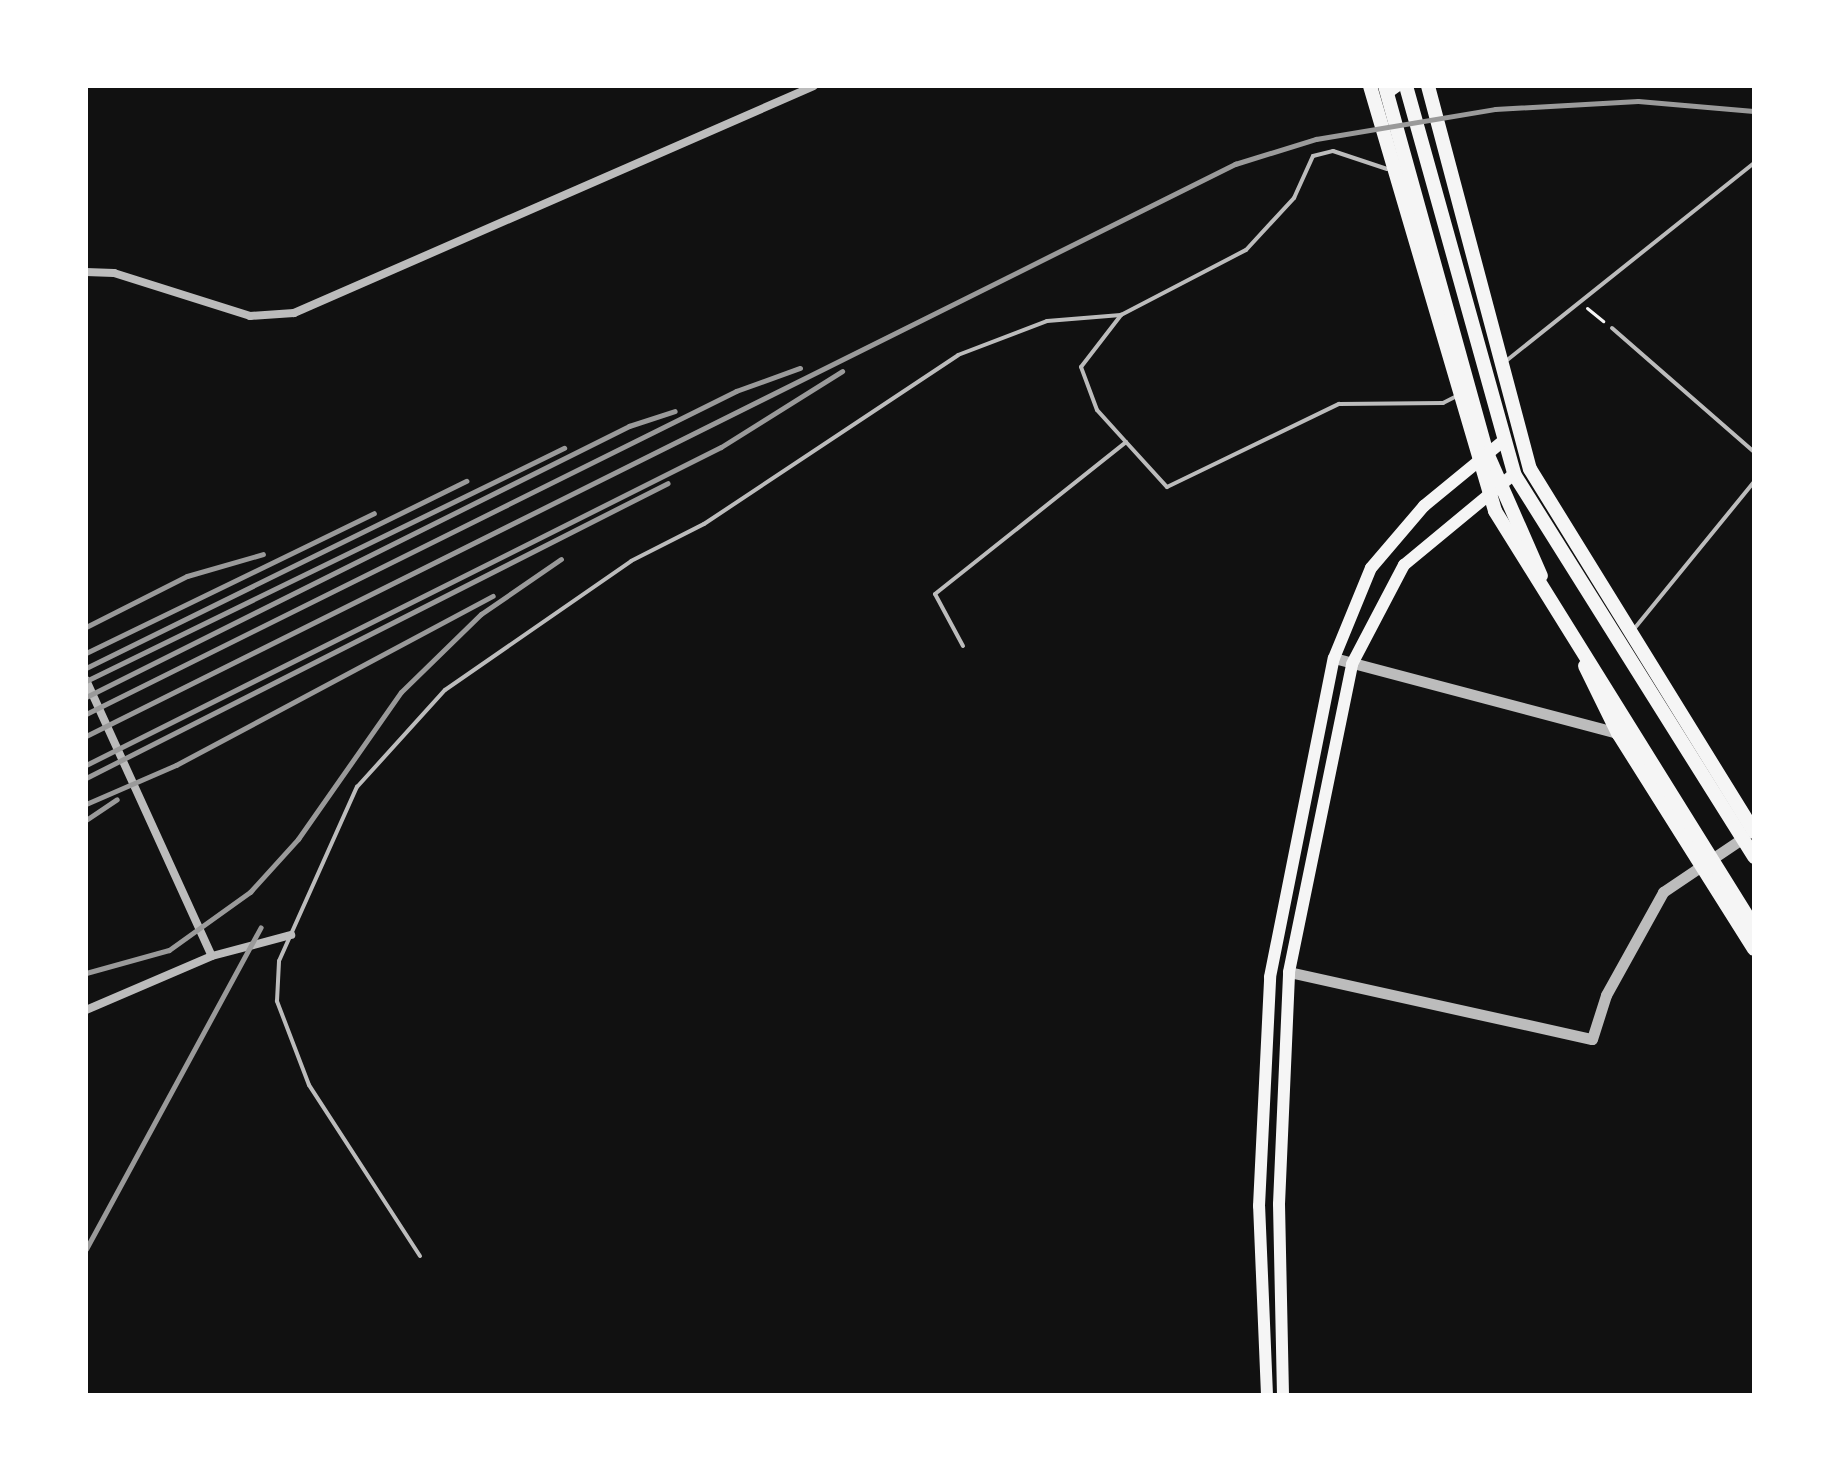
<!DOCTYPE html>
<style>
body{margin:0}
#map{position:relative;width:1840px;height:1481px;overflow:hidden;background:#111;font-family:Montserrat,sans-serif}
div>[style]{position:absolute}
.path>*{height:3px;margin:-1.5px;padding:0 1.5px;transform-origin:1.5px;border-radius:1.5px;background:#f5f5f5}
.service>*{height:4px;margin:-2px;padding:0 2px;transform-origin:2px;border-radius:2px;background:#bcbcbc}
.minor>*{height:8px;margin:-4px;padding:0 4px;transform-origin:4px;border-radius:4px;background:#bcbcbc}
.tertiary>*{height:11px;margin:-5.5px;padding:0 5.5px;transform-origin:5.5px;border-radius:5.5px;background:#bcbcbc}
.secondary>*{height:12px;margin:-6px;padding:0 6px;transform-origin:6px;border-radius:6px;background:#f5f5f5}
.primary>*{height:14px;margin:-7px;padding:0 7px;transform-origin:7px;border-radius:7px;background:#f5f5f5}
.trunk>*{height:14px;margin:-7px;padding:0 7px;transform-origin:7px;border-radius:7px;background:#f5f5f5}
.rail>*{height:5px;margin:-2.5px;padding:0 2.5px;transform-origin:2.5px;border-radius:2.5px;background:#9a9a9a}
span{translate:-50% -50%;white-space:nowrap;text-align:center;line-height:1.15;-webkit-text-stroke:7px #fff;paint-order:stroke}
.frame{position:absolute;inset:0;border:88px solid #fff;pointer-events:none}
</style>
<div id="map">
<div class="path">
<div style="left:1587px;top:308px;width:21px;rotate:39deg"></div>
</div>
<div class="service">
<div style="left:1612px;top:328px;width:189px;rotate:41.1deg"></div>
<div style="left:1506px;top:361px;width:317px;rotate:-38.6deg"></div>
<div style="left:1126px;top:442px;width:43px;rotate:-132.2deg"></div>
<div style="left:1097px;top:410px;width:46px;rotate:-110.4deg"></div>
<div style="left:1081px;top:367px;width:66px;rotate:-52.4deg"></div>
<div style="left:1121px;top:315px;width:141px;rotate:-27.5deg"></div>
<div style="left:1246px;top:250px;width:71px;rotate:-47.3deg"></div>
<div style="left:1294px;top:198px;width:46px;rotate:-65.7deg"></div>
<div style="left:1313px;top:156px;width:21px;rotate:-14deg"></div>
<div style="left:1333px;top:151px;width:57px;rotate:18.4deg"></div>
<div style="left:1634px;top:629px;width:190px;rotate:-50.8deg"></div>
<div style="left:963px;top:646px;width:59px;rotate:-118.3deg"></div>
<div style="left:935px;top:594px;width:244px;rotate:-38.5deg"></div>
<div style="left:1126px;top:442px;width:61px;rotate:47.7deg"></div>
<div style="left:1167px;top:487px;width:191px;rotate:-25.8deg"></div>
<div style="left:1339px;top:404px;width:104px;rotate:-0.6deg"></div>
<div style="left:1443px;top:403px;width:16px;rotate:-27deg"></div>
<div style="left:420px;top:1256px;width:204px;rotate:-123deg"></div>
<div style="left:309px;top:1085px;width:90px;rotate:-110.9deg"></div>
<div style="left:277px;top:1001px;width:40px;rotate:-87.1deg"></div>
<div style="left:279px;top:961px;width:191px;rotate:-65.9deg"></div>
<div style="left:357px;top:787px;width:131px;rotate:-47.8deg"></div>
<div style="left:445px;top:690px;width:226px;rotate:-34.7deg"></div>
<div style="left:631px;top:561px;width:82px;rotate:-26.9deg"></div>
<div style="left:704px;top:524px;width:305px;rotate:-33.6deg"></div>
<div style="left:958px;top:355px;width:95px;rotate:-20.9deg"></div>
<div style="left:1047px;top:321px;width:74px;rotate:-4.6deg"></div>
</div>
<div class="minor">
<div style="left:86px;top:272px;width:28px;rotate:2deg"></div>
<div style="left:114px;top:273px;width:143px;rotate:17.5deg"></div>
<div style="left:250px;top:316px;width:44px;rotate:-3.9deg"></div>
<div style="left:294px;top:313px;width:567px;rotate:-23.58deg"></div>
<div style="left:86px;top:680px;width:303px;rotate:65.5deg"></div>
<div style="left:86px;top:1010px;width:137px;rotate:-23.2deg"></div>
<div style="left:212px;top:956px;width:82px;rotate:-14.9deg"></div>
</div>
<div class="tertiary">
<div style="left:1334px;top:658px;width:294px;rotate:14.8deg"></div>
<div style="left:1289px;top:972px;width:310px;rotate:12.5deg"></div>
<div style="left:1592px;top:1039px;width:46px;rotate:-72.3deg"></div>
<div style="left:1606px;top:995px;width:118px;rotate:-61deg"></div>
<div style="left:1663px;top:892px;width:97px;rotate:-34deg"></div>
</div>
<div class="secondary">
<div style="left:1387px;top:93px;width:12px;rotate:-35deg"></div>
<div style="left:1267px;top:1395px;width:189px;rotate:-92.4deg"></div>
<div style="left:1259px;top:1206px;width:229px;rotate:-87.2deg"></div>
<div style="left:1270px;top:977px;width:325px;rotate:-78.7deg"></div>
<div style="left:1334px;top:658px;width:97px;rotate:-67.7deg"></div>
<div style="left:1371px;top:568px;width:82px;rotate:-49.5deg"></div>
<div style="left:1424px;top:506px;width:101px;rotate:-39.4deg"></div>
<div style="left:1283px;top:1395px;width:191px;rotate:-91.2deg"></div>
<div style="left:1279px;top:1204px;width:232px;rotate:-87.5deg"></div>
<div style="left:1289px;top:972px;width:314px;rotate:-78.4deg"></div>
<div style="left:1352px;top:664px;width:112px;rotate:-62.3deg"></div>
<div style="left:1404px;top:565px;width:143px;rotate:-39.6deg"></div>
</div>
<div class="primary">
<div style="left:1385px;top:86px;width:381px;rotate:74.5deg"></div>
<div style="left:1487px;top:453px;width:134px;rotate:66.3deg"></div>
<div style="left:1406px;top:86px;width:403px;rotate:74.4deg"></div>
<div style="left:1514px;top:474px;width:452px;rotate:57.9deg"></div>
<div style="left:1585px;top:666px;width:75px;rotate:63.8deg"></div>
<div style="left:1618px;top:733px;width:255px;rotate:57.8deg"></div>
</div>
<div class="trunk">
<div style="left:1370px;top:86px;width:443px;rotate:73.6deg"></div>
<div style="left:1495px;top:511px;width:490px;rotate:58.1deg"></div>
<div style="left:1428px;top:86px;width:396px;rotate:75.1deg"></div>
<div style="left:1530px;top:469px;width:427px;rotate:58.3deg"></div>
</div>
<div class="rail">
<div style="left:86px;top:627px;width:113px;rotate:-26.8deg"></div>
<div style="left:187px;top:576px;width:79px;rotate:-16.1deg"></div>
<div style="left:86px;top:653px;width:320px;rotate:-25.9deg"></div>
<div style="left:86px;top:668px;width:424px;rotate:-26.2deg"></div>
<div style="left:86px;top:681px;width:532px;rotate:-25.99deg"></div>
<div style="left:86px;top:697px;width:607px;rotate:-26.52deg"></div>
<div style="left:629px;top:426px;width:48px;rotate:-18.1deg"></div>
<div style="left:86px;top:714px;width:726px;rotate:-26.42deg"></div>
<div style="left:736px;top:391px;width:68px;rotate:-19.8deg"></div>
<div style="left:86px;top:736px;width:1284px;rotate:-26.47deg"></div>
<div style="left:1235px;top:164px;width:85px;rotate:-17.2deg"></div>
<div style="left:1316px;top:139px;width:181px;rotate:-9.5deg"></div>
<div style="left:1495px;top:109px;width:143px;rotate:-3.2deg"></div>
<div style="left:1638px;top:101px;width:116px;rotate:4.9deg"></div>
<div style="left:86px;top:765px;width:710px;rotate:-26.6deg"></div>
<div style="left:721px;top:447px;width:143px;rotate:-32.1deg"></div>
<div style="left:86px;top:778px;width:652px;rotate:-26.88deg"></div>
<div style="left:86px;top:804px;width:98px;rotate:-23.4deg"></div>
<div style="left:176px;top:765px;width:359px;rotate:-28.1deg"></div>
<div style="left:86px;top:820px;width:37px;rotate:-34deg"></div>
<div style="left:86px;top:973px;width:86px;rotate:-15.5deg"></div>
<div style="left:169px;top:950px;width:100px;rotate:-35.6deg"></div>
<div style="left:250px;top:892px;width:72px;rotate:-47.8deg"></div>
<div style="left:298px;top:839px;width:179px;rotate:-55deg"></div>
<div style="left:401px;top:692px;width:112px;rotate:-44.3deg"></div>
<div style="left:481px;top:614px;width:97px;rotate:-34.5deg"></div>
<div style="left:86px;top:1249px;width:366px;rotate:-61.5deg"></div>
</div>
<div class="frame"></div>
</div>
